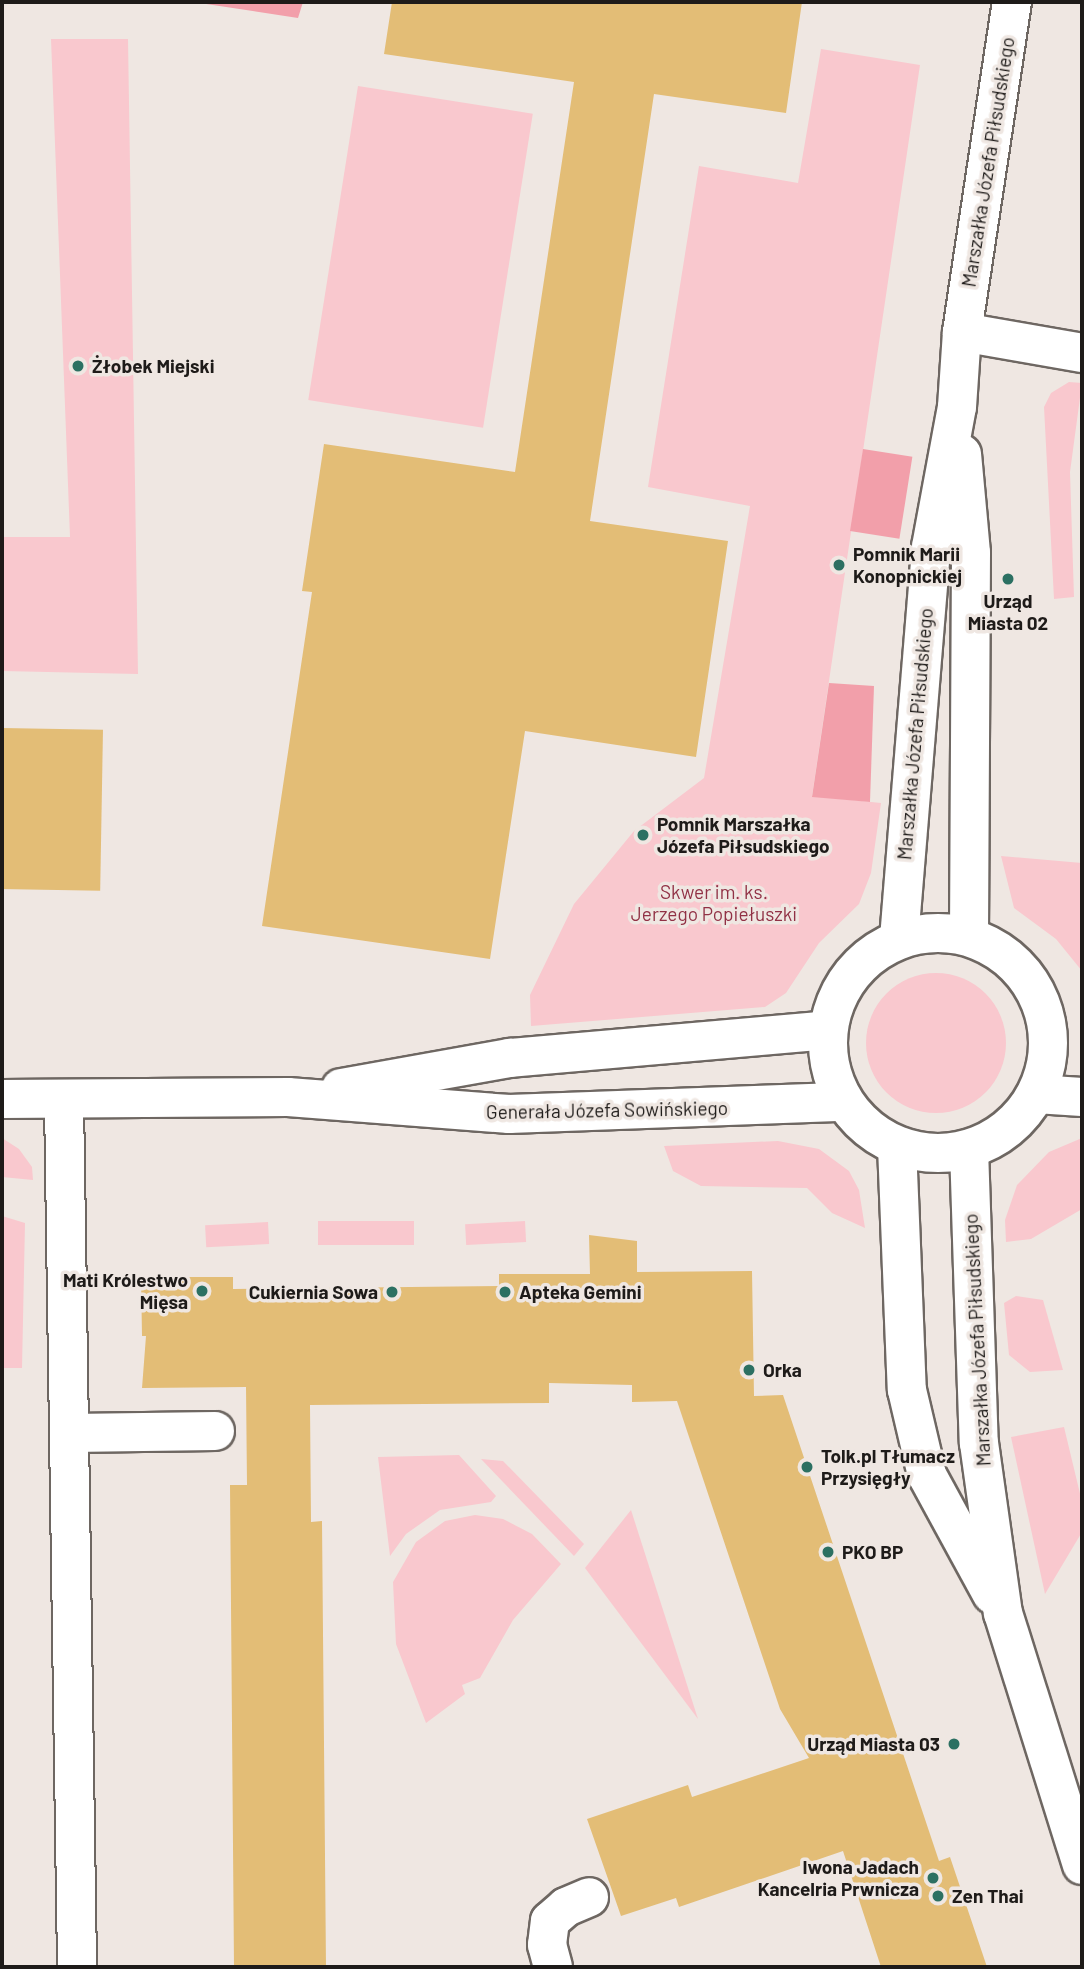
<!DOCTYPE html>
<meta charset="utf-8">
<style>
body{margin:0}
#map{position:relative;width:1084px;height:1969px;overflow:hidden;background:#efe7e2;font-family:Barlow,sans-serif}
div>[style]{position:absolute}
.green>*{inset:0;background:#f9c8ce;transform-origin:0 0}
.round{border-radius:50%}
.forest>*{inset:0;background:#f29faa;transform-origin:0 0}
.building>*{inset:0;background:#e3bd76;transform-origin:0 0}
.roads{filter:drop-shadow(2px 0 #6e6762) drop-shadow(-2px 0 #6e6762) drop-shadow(0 2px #6e6762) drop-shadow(0 -2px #6e6762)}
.minor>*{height:38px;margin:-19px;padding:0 19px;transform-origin:19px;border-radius:19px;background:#fff}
.minor>.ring{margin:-19px;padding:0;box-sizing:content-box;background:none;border:38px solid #fff;border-radius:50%}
.dots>*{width:19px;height:19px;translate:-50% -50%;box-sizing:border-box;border:4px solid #efe7e2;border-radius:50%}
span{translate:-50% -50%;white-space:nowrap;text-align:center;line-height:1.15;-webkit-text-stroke:7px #efe7e2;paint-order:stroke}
.street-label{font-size:19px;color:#1e1b19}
.poi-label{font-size:19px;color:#1e1b19;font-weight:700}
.left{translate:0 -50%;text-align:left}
.right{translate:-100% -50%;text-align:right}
.park-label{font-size:19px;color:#913145}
.frame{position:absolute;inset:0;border:4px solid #1e1b19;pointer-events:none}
</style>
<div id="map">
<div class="green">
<div style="clip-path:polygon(51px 39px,128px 39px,138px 674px,2px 671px,2px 537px,70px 537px)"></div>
<div style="clip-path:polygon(821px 49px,920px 65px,812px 796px,881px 803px,871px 873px,859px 904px,819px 943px,786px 993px,765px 1007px,531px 1026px,530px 995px,574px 904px,634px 831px,704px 778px,750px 506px,648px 487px,699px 166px,798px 183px)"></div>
<div style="left:358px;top:86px;width:177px;height:318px;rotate:9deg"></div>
<div style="clip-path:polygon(1069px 382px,1082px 383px,1070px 472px,1074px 597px,1054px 599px,1044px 407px,1051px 393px)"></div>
<div style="clip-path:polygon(1001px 856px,1082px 863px,1082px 971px,1056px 939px,1014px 908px)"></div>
<div class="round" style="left:866px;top:973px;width:140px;height:140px"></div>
<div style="clip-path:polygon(2px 1138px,19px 1149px,32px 1167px,33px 1180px,2px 1177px)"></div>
<div style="clip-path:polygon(1082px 1138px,1082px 1209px,1031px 1239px,1006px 1242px,1005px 1220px,1017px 1185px,1049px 1152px)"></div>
<div style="clip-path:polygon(778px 1141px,819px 1149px,849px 1171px,859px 1190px,865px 1228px,832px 1213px,807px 1188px,701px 1186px,673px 1171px,664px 1146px)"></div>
<div style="clip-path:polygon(2px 1216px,25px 1223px,22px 1368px,2px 1368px)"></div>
<div style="left:318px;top:1221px;width:96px;height:24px"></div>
<div style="left:525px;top:1221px;width:21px;height:60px;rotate:87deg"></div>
<div style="left:268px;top:1222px;width:22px;height:63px;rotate:87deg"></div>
<div style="clip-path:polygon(1016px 1296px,1043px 1300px,1063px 1370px,1030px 1372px,1009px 1355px,1004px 1303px)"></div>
<div style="clip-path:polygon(1064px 1427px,1082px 1502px,1082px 1532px,1045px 1594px,1011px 1437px)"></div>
<div style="clip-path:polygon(459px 1455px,496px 1496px,491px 1502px,440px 1510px,406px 1534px,390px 1556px,378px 1457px)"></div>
<div style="clip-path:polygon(481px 1459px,503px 1461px,584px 1544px,574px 1556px)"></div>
<div style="clip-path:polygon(631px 1510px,698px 1719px,585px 1568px)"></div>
<div style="clip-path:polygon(475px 1515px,503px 1519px,532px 1534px,561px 1564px,513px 1620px,480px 1678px,462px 1685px,465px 1694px,426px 1723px,396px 1644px,393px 1582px,416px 1542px,445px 1521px)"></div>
</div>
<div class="forest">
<div style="clip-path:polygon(193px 2px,303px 2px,298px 18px)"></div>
<div style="left:863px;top:449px;width:50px;height:83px;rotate:9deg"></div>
<div style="clip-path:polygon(829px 683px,874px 686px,870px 802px,812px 797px)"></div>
</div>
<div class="building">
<div style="clip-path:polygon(392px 2px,802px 2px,786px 113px,654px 94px,590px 521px,728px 541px,696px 757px,525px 731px,490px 959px,262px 926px,312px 592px,302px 591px,324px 444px,515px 472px,574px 82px,384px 54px)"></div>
<div style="left:2px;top:728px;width:101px;height:161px;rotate:1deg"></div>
<div style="clip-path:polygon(589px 1235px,637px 1241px,637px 1272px,752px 1271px,754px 1396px,783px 1395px,939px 1861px,950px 1857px,987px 1967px,881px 1967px,843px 1851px,679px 1907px,676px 1898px,621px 1916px,587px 1819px,688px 1785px,692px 1797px,809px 1758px,780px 1709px,677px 1401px,632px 1402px,632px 1385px,549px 1383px,549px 1403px,310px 1405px,311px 1522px,322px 1521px,326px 1967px,234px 1967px,230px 1485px,247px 1485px,246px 1387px,142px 1388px,146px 1336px,142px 1336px,141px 1277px,233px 1277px,233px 1289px,499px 1286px,499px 1274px,590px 1274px)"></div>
</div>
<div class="roads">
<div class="minor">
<div style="left:962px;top:332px;width:122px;rotate:9.9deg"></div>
<div style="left:962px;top:454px;width:99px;rotate:84.8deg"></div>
<div style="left:971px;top:553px;width:383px;rotate:90.3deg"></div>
<div class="ring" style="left:828px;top:933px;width:182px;height:182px"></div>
<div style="left:899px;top:939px;width:393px;rotate:-85.3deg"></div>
<div style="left:931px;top:547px;width:142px;rotate:-79.5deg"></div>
<div style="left:957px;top:407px;width:75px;rotate:-86.2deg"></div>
<div style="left:962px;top:332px;width:334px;rotate:-81.4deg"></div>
<div style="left:341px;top:1088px;width:172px;rotate:-10.1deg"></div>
<div style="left:510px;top:1058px;width:318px;rotate:-5deg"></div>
<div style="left:1036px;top:1094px;width:46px;rotate:3.7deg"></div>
<div style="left:2px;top:1099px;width:286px;rotate:-0.4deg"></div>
<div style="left:288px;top:1097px;width:222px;rotate:4.4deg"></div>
<div style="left:509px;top:1114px;width:335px;rotate:-2.1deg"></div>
<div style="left:64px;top:1099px;width:868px;rotate:89.14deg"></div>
<div style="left:897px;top:1146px;width:244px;rotate:87.7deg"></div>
<div style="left:907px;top:1390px;width:87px;rotate:76.8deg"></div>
<div style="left:927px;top:1475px;width:136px;rotate:61.4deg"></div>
<div style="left:969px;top:1149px;width:294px;rotate:88.1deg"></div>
<div style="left:979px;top:1443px;width:172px;rotate:82deg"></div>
<div style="left:1003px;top:1613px;width:264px;rotate:72.6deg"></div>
<div style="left:72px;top:1433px;width:143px;rotate:-0.8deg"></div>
<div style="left:553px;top:1967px;width:23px;rotate:-105deg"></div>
<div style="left:547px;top:1945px;width:24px;rotate:-83deg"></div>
<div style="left:550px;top:1921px;width:21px;rotate:-41deg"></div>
<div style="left:566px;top:1907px;width:25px;rotate:-23deg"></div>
</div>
</div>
<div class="dots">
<div style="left:78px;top:366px;background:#2c7062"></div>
<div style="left:839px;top:565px;background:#2c7062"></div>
<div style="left:1008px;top:579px;background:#2c7062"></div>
<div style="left:643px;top:835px;background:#2c7062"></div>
<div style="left:202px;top:1291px;background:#2c7062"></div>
<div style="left:392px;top:1292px;background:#2c7062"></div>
<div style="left:505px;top:1292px;background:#2c7062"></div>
<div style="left:749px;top:1370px;background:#2c7062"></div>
<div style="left:807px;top:1467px;background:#2c7062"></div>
<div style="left:828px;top:1552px;background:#2c7062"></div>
<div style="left:954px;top:1744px;background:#2c7062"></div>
<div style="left:933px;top:1878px;background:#2c7062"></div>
<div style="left:938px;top:1896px;background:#2c7062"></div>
</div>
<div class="street-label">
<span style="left:988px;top:162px;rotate:-81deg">Marszałka Józefa Piłsudskiego</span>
<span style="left:915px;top:734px;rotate:-85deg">Marszałka Józefa Piłsudskiego</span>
<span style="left:607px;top:1110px;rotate:-1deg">Generała Józefa Sowińskiego</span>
<span style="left:977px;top:1340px;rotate:-93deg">Marszałka Józefa Piłsudskiego</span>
</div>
<div class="poi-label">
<span class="left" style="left:92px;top:366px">Żłobek Miejski</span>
<span class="left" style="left:853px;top:565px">Pomnik Marii<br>Konopnickiej</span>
<span style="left:1008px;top:612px">Urząd<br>Miasta 02</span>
<span class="left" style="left:657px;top:835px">Pomnik Marszałka<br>Józefa Piłsudskiego</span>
<span class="right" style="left:188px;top:1291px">Mati Królestwo<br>Mięsa</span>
<span class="right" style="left:378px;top:1292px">Cukiernia Sowa</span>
<span class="left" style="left:519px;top:1292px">Apteka Gemini</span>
<span class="left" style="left:763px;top:1370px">Orka</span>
<span class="left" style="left:821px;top:1467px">Tolk.pl Tłumacz<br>Przysięgły</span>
<span class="left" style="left:842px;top:1552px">PKO BP</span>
<span class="right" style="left:940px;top:1744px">Urząd Miasta 03</span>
<span class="right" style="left:919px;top:1878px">Iwona Jadach<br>Kancelria Prwnicza</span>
<span class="left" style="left:952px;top:1896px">Zen Thai</span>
</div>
<div class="park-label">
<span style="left:714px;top:903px">Skwer im. ks.<br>Jerzego Popiełuszki</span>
</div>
<div class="frame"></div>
</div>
